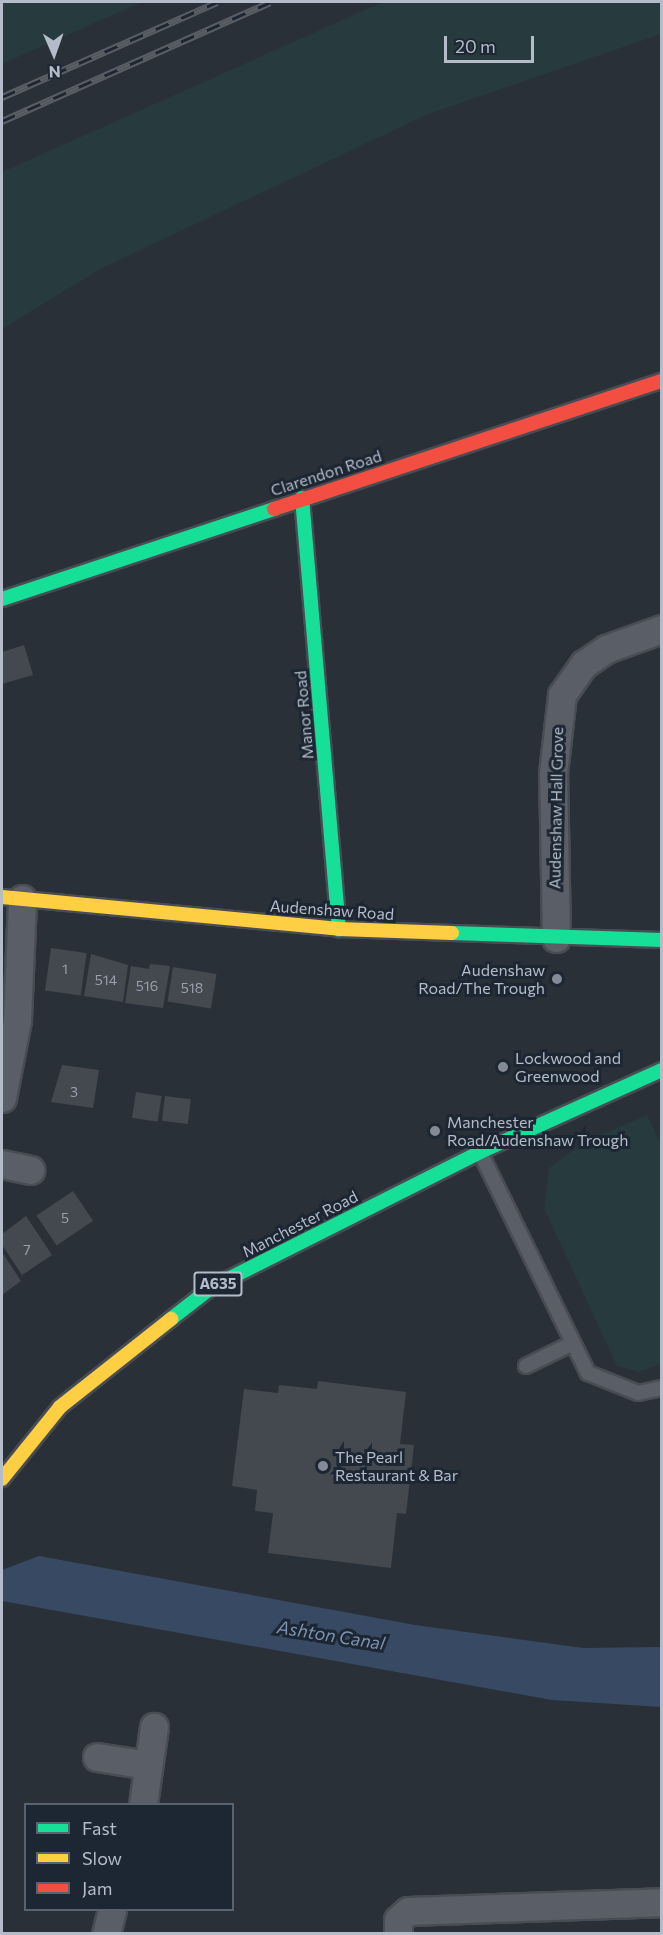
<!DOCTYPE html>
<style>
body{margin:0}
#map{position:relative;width:663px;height:1935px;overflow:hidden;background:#2a3038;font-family:Commissioner,sans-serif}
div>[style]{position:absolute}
.green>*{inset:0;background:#273a3e}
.water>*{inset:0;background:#384963}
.building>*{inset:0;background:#444950;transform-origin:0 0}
.roads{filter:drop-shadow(2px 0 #484c53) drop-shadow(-2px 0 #484c53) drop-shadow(0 2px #484c53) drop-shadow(0 -2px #484c53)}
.lane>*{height:14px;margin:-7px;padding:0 7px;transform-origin:7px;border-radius:7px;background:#5a5e66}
.street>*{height:27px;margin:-13.5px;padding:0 13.5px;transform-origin:13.5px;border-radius:13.5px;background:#5a5e66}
.fast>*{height:14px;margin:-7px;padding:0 7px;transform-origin:7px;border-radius:7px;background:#16e098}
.slow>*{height:14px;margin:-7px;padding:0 7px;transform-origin:7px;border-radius:7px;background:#ffcf43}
.jam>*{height:14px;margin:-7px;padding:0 7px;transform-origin:7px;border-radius:7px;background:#f24e42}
.rail>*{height:7px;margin-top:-3.5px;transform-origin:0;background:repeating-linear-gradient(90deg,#1d2633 0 14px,#595d64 0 28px);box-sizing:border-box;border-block:2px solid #595d64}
.dots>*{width:16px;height:16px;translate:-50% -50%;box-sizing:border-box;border:3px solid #1d2633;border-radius:50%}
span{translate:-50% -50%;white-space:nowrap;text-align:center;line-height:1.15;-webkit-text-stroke:6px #1d2633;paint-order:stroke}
.number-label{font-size:14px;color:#989fab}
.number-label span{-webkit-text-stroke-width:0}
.shield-label span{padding:2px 4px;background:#1d2633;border:2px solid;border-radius:4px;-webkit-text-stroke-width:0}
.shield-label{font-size:15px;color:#b4bcc9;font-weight:700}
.street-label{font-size:16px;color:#b4bcc9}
.poi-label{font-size:16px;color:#b4bcc9}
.right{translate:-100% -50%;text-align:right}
.left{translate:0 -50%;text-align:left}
.water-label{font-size:18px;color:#7c92b1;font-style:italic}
.frame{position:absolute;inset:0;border:3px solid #b4bcc9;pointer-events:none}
.legend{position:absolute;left:24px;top:1803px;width:210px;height:108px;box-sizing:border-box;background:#1d2633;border:2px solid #59626f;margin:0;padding:8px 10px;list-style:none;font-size:18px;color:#b4bcc9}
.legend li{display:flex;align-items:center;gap:12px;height:30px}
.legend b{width:30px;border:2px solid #59626f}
.north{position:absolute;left:24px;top:24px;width:60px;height:60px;-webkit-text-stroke:4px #1d2633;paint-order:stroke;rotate:178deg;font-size:16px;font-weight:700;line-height:24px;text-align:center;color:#b4bcc9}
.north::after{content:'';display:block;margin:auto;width:21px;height:27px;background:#b4bcc9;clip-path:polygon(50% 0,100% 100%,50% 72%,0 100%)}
.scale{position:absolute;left:444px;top:36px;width:90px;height:27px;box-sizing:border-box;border:3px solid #b4bcc9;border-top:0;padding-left:8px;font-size:18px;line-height:21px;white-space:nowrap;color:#b4bcc9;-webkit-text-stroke:4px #1d2633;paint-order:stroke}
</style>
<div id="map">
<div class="green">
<div style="clip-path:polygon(2px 2px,142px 2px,2px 64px)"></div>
<div style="clip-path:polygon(383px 2px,661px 2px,661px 34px,426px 115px,100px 269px,2px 329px,2px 172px)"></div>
<div style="clip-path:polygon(647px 1115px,661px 1145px,662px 1363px,639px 1372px,617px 1366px,544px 1208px,549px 1168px,583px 1143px)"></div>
</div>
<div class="water">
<div style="clip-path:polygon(39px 1556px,415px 1625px,583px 1648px,661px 1647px,661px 1707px,552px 1700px,2px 1601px,2px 1570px)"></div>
</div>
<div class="building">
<div style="clip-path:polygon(24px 645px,33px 675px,2px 684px,2px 652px)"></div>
<div style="left:51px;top:948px;width:36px;height:43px;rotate:8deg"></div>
<div style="clip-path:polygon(91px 954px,128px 965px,123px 1002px,84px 996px)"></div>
<div style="clip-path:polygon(150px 964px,170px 966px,163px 1008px,125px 1003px,131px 966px,149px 969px)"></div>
<div style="left:173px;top:967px;width:44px;height:35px;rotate:9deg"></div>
<div style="clip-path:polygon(62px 1065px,99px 1070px,93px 1108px,51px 1102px)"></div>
<div style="left:136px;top:1092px;width:26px;height:26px;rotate:9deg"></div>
<div style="left:165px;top:1096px;width:26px;height:25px;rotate:7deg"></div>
<div style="left:73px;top:1191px;width:36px;height:44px;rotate:56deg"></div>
<div style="clip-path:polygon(26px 1216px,52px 1255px,22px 1275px,2px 1245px,2px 1234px)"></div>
<div style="clip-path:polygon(2px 1252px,21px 1281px,2px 1295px)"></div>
<div style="clip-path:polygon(318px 1381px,406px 1392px,400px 1444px,414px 1445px,406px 1514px,397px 1513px,391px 1568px,268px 1553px,273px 1513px,255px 1511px,257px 1490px,232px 1486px,244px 1389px,278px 1393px,279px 1385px,317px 1389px)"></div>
</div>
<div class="roads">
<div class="lane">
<div style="left:480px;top:1152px;width:246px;rotate:64deg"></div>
<div style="left:588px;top:1373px;width:54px;rotate:21.8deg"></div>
<div style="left:638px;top:1393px;width:25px;rotate:-12deg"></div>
<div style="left:526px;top:1366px;width:52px;rotate:-26.1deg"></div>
</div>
<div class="street">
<div style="left:556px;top:938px;width:165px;rotate:-91deg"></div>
<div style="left:553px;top:773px;width:79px;rotate:-83.4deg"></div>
<div style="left:562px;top:695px;width:38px;rotate:-55deg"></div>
<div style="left:584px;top:664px;width:27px;rotate:-34deg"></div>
<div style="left:606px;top:649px;width:59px;rotate:-19.7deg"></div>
<div style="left:2px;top:1098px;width:79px;rotate:-79.1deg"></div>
<div style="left:17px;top:1020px;width:121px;rotate:-87.6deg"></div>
<div style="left:2px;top:1164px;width:29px;rotate:12deg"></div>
<div style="left:97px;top:1757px;width:52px;rotate:8.9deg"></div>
<div style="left:143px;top:1804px;width:78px;rotate:-81.9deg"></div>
<div style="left:106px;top:1934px;width:25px;rotate:-76deg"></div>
<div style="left:398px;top:1934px;width:14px;rotate:-90deg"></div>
<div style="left:398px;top:1920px;width:13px;rotate:-42deg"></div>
<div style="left:408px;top:1911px;width:254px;rotate:-2deg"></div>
</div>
<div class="fast">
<div style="left:302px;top:498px;width:433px;rotate:85.1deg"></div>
<div style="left:2px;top:599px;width:287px;rotate:-18.3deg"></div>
<div style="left:452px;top:933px;width:210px;rotate:1.9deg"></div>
<div style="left:171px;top:1319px;width:52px;rotate:-38deg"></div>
<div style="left:212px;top:1287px;width:300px;rotate:-26.7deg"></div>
<div style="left:480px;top:1152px;width:200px;rotate:-24.3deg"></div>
</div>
<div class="slow">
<div style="left:2px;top:897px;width:339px;rotate:5.4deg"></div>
<div style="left:339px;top:929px;width:113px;rotate:2deg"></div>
<div style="left:2px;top:1479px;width:92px;rotate:-51.1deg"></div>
<div style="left:60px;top:1407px;width:142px;rotate:-38.4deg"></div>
</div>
<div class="jam">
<div style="left:274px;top:509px;width:409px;rotate:-18.3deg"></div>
</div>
</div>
<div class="rail">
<div style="left:2px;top:97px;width:235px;rotate:-23.8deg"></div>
<div style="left:2px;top:121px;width:293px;rotate:-23.9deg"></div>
</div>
<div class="dots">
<div style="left:557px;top:979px;background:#848b96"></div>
<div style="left:503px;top:1067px;background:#848b96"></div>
<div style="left:435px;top:1131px;background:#848b96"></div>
<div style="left:323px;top:1466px;background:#848b96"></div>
</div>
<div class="number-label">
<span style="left:65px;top:969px">1</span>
<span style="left:106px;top:980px">514</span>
<span style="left:147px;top:986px">516</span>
<span style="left:192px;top:988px">518</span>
<span style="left:74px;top:1092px">3</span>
<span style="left:65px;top:1218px">5</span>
<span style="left:27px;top:1250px">7</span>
</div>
<div class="shield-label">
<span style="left:218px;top:1284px">A635</span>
</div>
<div class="street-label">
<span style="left:326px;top:473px;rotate:-18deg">Clarendon Road</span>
<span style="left:304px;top:715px;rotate:-95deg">Manor Road</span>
<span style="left:556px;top:808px;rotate:-89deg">Audenshaw Hall Grove</span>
<span style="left:332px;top:910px;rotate:4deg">Audenshaw Road</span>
<span style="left:300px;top:1224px;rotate:-27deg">Manchester Road</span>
</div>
<div class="poi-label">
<span class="right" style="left:545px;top:979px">Audenshaw<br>Road/The Trough</span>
<span class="left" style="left:515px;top:1067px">Lockwood and<br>Greenwood</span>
<span class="left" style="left:447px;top:1131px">Manchester<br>Road/Audenshaw Trough</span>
<span class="left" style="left:335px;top:1466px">The Pearl<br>Restaurant &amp; Bar</span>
</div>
<div class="water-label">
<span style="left:331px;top:1635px;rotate:9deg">Ashton Canal</span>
</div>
<div class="frame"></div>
<ul class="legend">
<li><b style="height:8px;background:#16e098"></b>Fast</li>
<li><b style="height:8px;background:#ffcf43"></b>Slow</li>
<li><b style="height:8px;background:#f24e42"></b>Jam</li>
</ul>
<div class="north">N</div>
<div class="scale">20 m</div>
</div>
